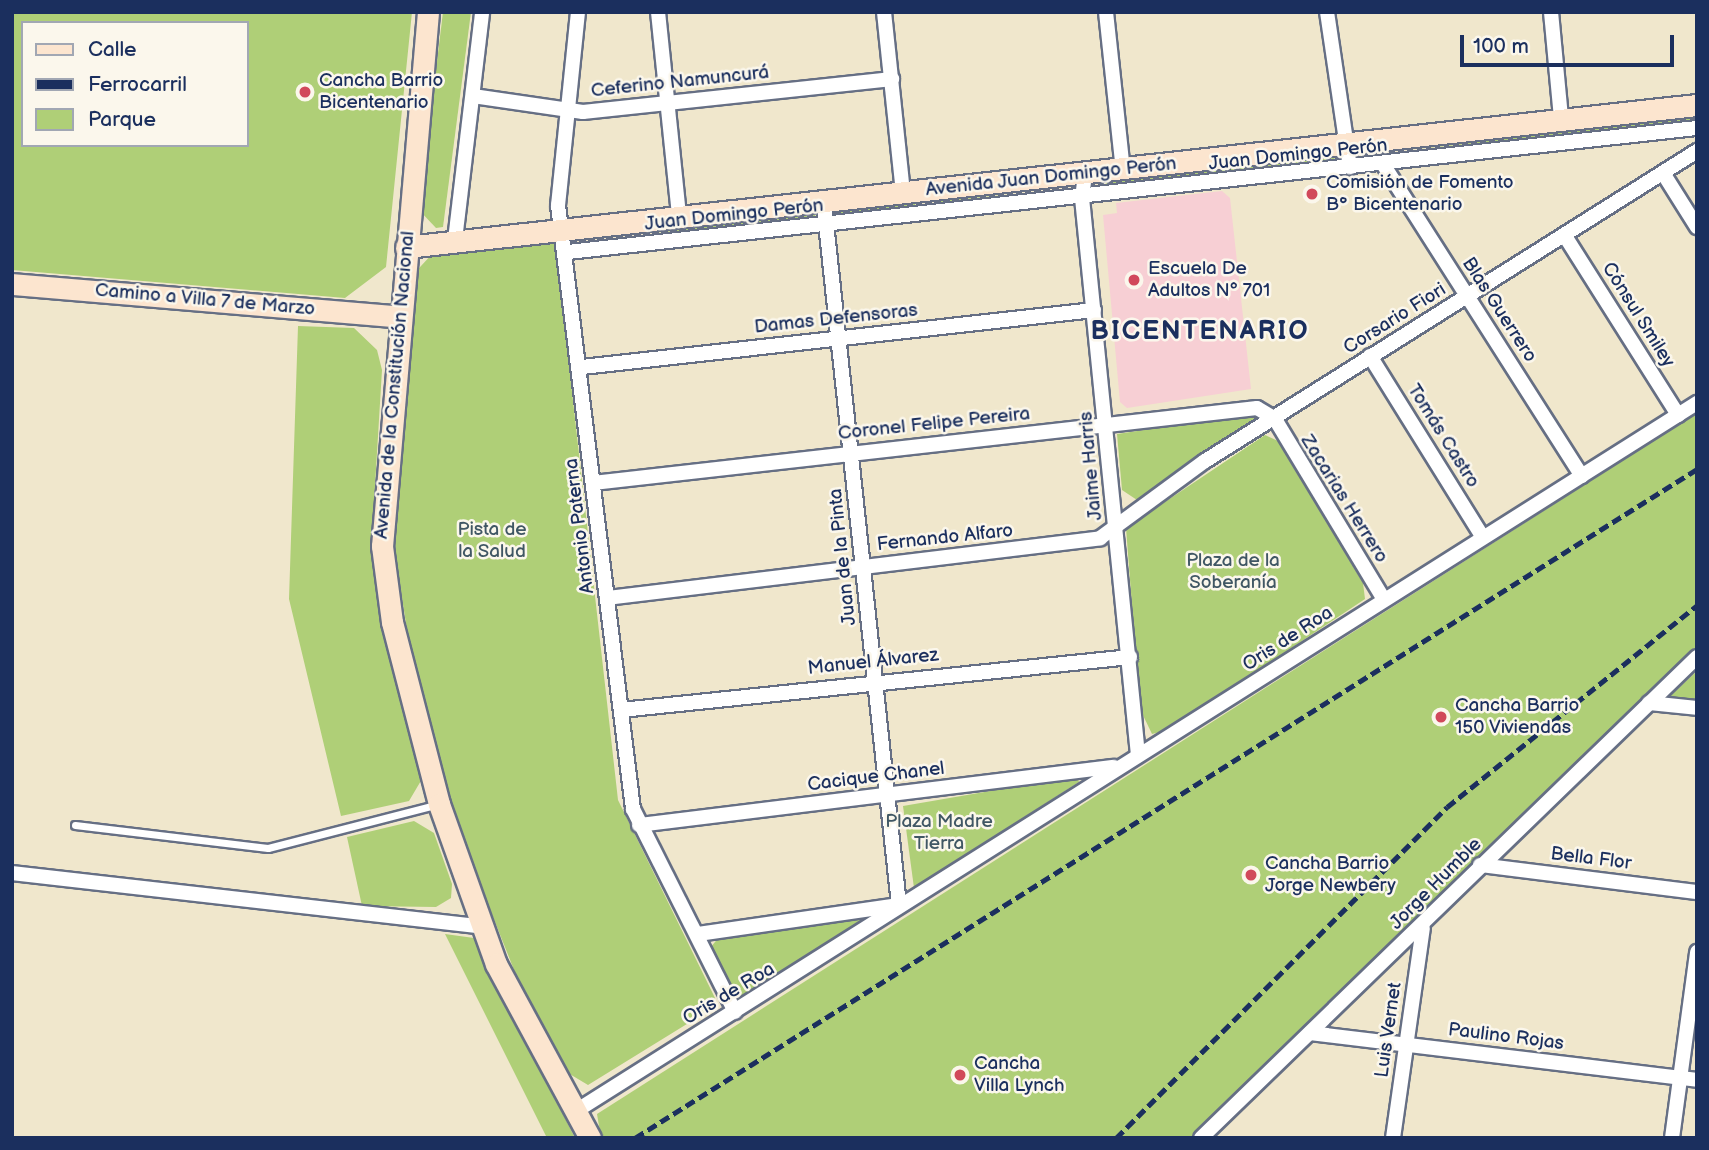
<!DOCTYPE html>
<meta charset="utf-8">
<style>
body{margin:0}
#map{position:relative;width:1709px;height:1150px;overflow:hidden;background:#f0e7cc;font-family:"Balsamiq Sans",sans-serif}
div>[style]{position:absolute}
.built>*{inset:0;background:#f7cfd4}
.green>*{inset:0;background:#afcf77}
.roads{filter:drop-shadow(2px 0 #666f84) drop-shadow(-2px 0 #666f84) drop-shadow(0 2px #666f84) drop-shadow(0 -2px #666f84)}
.lane>*{height:7px;margin:-3.5px;padding:0 3.5px;transform-origin:3.5px;border-radius:3.5px;background:#fff}
.street>*{height:14px;margin:-7px;padding:0 7px;transform-origin:7px;border-radius:7px;background:#fff}
.secondary>*{height:21px;margin:-10.5px;padding:0 10.5px;transform-origin:10.5px;border-radius:10.5px;background:#fce5cf}
.rail>*{height:4.5px;margin-top:-2.25px;transform-origin:0;background:repeating-linear-gradient(90deg,#1b2f5e 0 10px,transparent 0 15px)}
.dots>*{width:19px;height:19px;translate:-50% -50%;box-sizing:border-box;border:4px solid #fbf7ec;border-radius:50%}
span{translate:-50% -50%;white-space:nowrap;text-align:center;line-height:1.15;-webkit-text-stroke:5px #fbf7ec;paint-order:stroke}
.poi-label{font-size:19px;color:#1b2f5e}
.left{translate:0 -50%;text-align:left}
.street-label{font-size:19px;color:#1b2f5e}
.park-label{font-size:19px;color:#405764}
.district-label{font-size:26px;color:#1b2f5e;font-weight:700;letter-spacing:2px}
.frame{position:absolute;inset:0;border:14px solid #1b2f5e;pointer-events:none}
.legend{position:absolute;left:21px;top:21px;width:228px;height:126px;box-sizing:border-box;background:#fbf7ec;border:2px solid #a1a7b3;margin:0;padding:9px 12px;list-style:none;font-size:21px;color:#1b2f5e}
.legend li{display:flex;align-items:center;gap:14px;height:35px}
.legend b{width:35px;border:2px solid #a1a7b3}
.scale{position:absolute;left:1460px;top:35px;width:214px;height:32px;box-sizing:border-box;border:4px solid #1b2f5e;border-top:0;padding-left:9px;font-size:21px;line-height:24px;white-space:nowrap;color:#1b2f5e;-webkit-text-stroke:5px #fbf7ec;paint-order:stroke}
</style>
<div id="map">
<div class="built">
<div style="clip-path:polygon(1222px 191px,1230px 198px,1251px 389px,1127px 408px,1120px 402px,1103px 215px,1117px 213px,1116px 203px)"></div>
</div>
<div class="green">
<div style="clip-path:polygon(evenodd,12px 12px,412px 12px,386px 267px,345px 298px,12px 270px,12px 12px,23px 23px,247px 23px,247px 145px,23px 145px,23px 23px)"></div>
<div style="clip-path:polygon(443px 12px,471px 12px,443px 227px,436px 228px,419px 210px)"></div>
<div style="clip-path:polygon(1697px 114px,1697px 123px,1404px 150px,1404px 147px)"></div>
<div style="clip-path:polygon(1333px 156px,1336px 161px,1320px 165px,1102px 189px,1107px 182px)"></div>
<div style="clip-path:polygon(1069px 189px,1060px 193px,937px 204px,939px 201px)"></div>
<div style="clip-path:polygon(915px 203px,916px 210px,835px 215px,836px 211px)"></div>
<div style="clip-path:polygon(815px 214px,816px 221px,581px 238px,584px 234px)"></div>
<div style="clip-path:polygon(555px 241px,618px 800px,715px 998px,708px 1011px,588px 1085px,563px 1070px,524px 995px,447px 801px,414px 675px,393px 540px,409px 279px,433px 253px)"></div>
<div style="clip-path:polygon(298px 326px,354px 328px,377px 350px,382px 370px,371px 552px,422px 779px,409px 801px,341px 816px,289px 599px)"></div>
<div style="clip-path:polygon(1697px 413px,1697px 646px,1194px 1138px,601px 1138px,597px 1114px)"></div>
<div style="clip-path:polygon(1252px 414px,1261px 421px,1137px 500px,1122px 490px,1117px 434px)"></div>
<div style="clip-path:polygon(1265px 435px,1280px 442px,1363px 583px,1365px 599px,1168px 730px,1152px 734px,1140px 709px,1126px 528px)"></div>
<div style="clip-path:polygon(1697px 671px,1697px 700px,1669px 697px)"></div>
<div style="clip-path:polygon(1077px 776px,1079px 782px,914px 888px,903px 806px)"></div>
<div style="clip-path:polygon(414px 821px,434px 833px,452px 884px,451px 898px,436px 907px,362px 906px,347px 837px)"></div>
<div style="clip-path:polygon(865px 919px,739px 1002px,710px 948px,720px 936px)"></div>
<div style="clip-path:polygon(445px 934px,474px 938px,575px 1138px,547px 1138px)"></div>
</div>
<div class="roads">
<div class="lane">
<div style="left:75px;top:825px;width:194px;rotate:6.8deg"></div>
<div style="left:268px;top:848px;width:172px;rotate:-14.4deg"></div>
</div>
<div class="street">
<div style="left:578px;top:12px;width:194px;rotate:95.9deg"></div>
<div style="left:558px;top:205px;width:609px;rotate:82.92deg"></div>
<div style="left:633px;top:809px;width:227px;rotate:63.3deg"></div>
<div style="left:658px;top:12px;width:204px;rotate:84.1deg"></div>
<div style="left:884px;top:12px;width:183px;rotate:84deg"></div>
<div style="left:1106px;top:12px;width:159px;rotate:83.9deg"></div>
<div style="left:1327px;top:12px;width:157px;rotate:81.6deg"></div>
<div style="left:1551px;top:12px;width:106px;rotate:84.6deg"></div>
<div style="left:473px;top:96px;width:111px;rotate:8.3deg"></div>
<div style="left:583px;top:112px;width:311px;rotate:-6.1deg"></div>
<div style="left:1383px;top:164px;width:370px;rotate:57.5deg"></div>
<div style="left:1663px;top:173px;width:64px;rotate:57.8deg"></div>
<div style="left:1085px;top:174px;width:24px;rotate:97deg"></div>
<div style="left:1082px;top:198px;width:560px;rotate:84.26deg"></div>
<div style="left:1565px;top:236px;width:212px;rotate:57.7deg"></div>
<div style="left:455px;top:240px;width:230px;rotate:-83.2deg"></div>
<div style="left:568px;top:252px;width:1136px;rotate:-6.27deg"></div>
<div style="left:1370px;top:356px;width:212px;rotate:58.1deg"></div>
<div style="left:582px;top:367px;width:515px;rotate:-6.35deg"></div>
<div style="left:593px;top:483px;width:668px;rotate:-6.44deg"></div>
<div style="left:1257px;top:408px;width:21px;rotate:31deg"></div>
<div style="left:1275px;top:419px;width:209px;rotate:58.9deg"></div>
<div style="left:607px;top:598px;width:497px;rotate:-6.9deg"></div>
<div style="left:1100px;top:538px;width:130px;rotate:-36.3deg"></div>
<div style="left:1205px;top:461px;width:582px;rotate:-32.21deg"></div>
<div style="left:1649px;top:703px;width:48px;rotate:5.9deg"></div>
<div style="left:621px;top:710px;width:512px;rotate:-5.94deg"></div>
<div style="left:639px;top:825px;width:478px;rotate:-7deg"></div>
<div style="left:1480px;top:865px;width:219px;rotate:7.1deg"></div>
<div style="left:12px;top:873px;width:474px;rotate:6.5deg"></div>
<div style="left:698px;top:934px;width:203px;rotate:-8.2deg"></div>
<div style="left:899px;top:905px;width:705px;rotate:-96.11deg"></div>
<div style="left:1310px;top:1033px;width:390px;rotate:6.9deg"></div>
<div style="left:576px;top:1111px;width:1326px;rotate:-32.28deg"></div>
<div style="left:1201px;top:1138px;width:691px;rotate:-44.12deg"></div>
<div style="left:1393px;top:1138px;width:212px;rotate:-81.9deg"></div>
<div style="left:1672px;top:1138px;width:188px;rotate:-82.3deg"></div>
</div>
<div class="secondary">
<div style="left:428px;top:12px;width:536px;rotate:94.92deg"></div>
<div style="left:382px;top:546px;width:77px;rotate:82.5deg"></div>
<div style="left:392px;top:622px;width:188px;rotate:75.5deg"></div>
<div style="left:439px;top:804px;width:170px;rotate:70.4deg"></div>
<div style="left:496px;top:964px;width:198px;rotate:61.6deg"></div>
<div style="left:406px;top:247px;width:1299px;rotate:-6.28deg"></div>
<div style="left:12px;top:284px;width:386px;rotate:4.8deg"></div>
</div>
</div>
<div class="rail">
<div style="left:635px;top:1138px;width:1255px;rotate:-32.21deg"></div>
<div style="left:1116px;top:1138px;width:468px;rotate:-45deg"></div>
<div style="left:1447px;top:807px;width:321px;rotate:-38.9deg"></div>
</div>
<div class="dots">
<div style="left:305px;top:92px;background:#d1495b"></div>
<div style="left:1312px;top:194px;background:#d1495b"></div>
<div style="left:1134px;top:280px;background:#d1495b"></div>
<div style="left:1441px;top:717px;background:#d1495b"></div>
<div style="left:1251px;top:875px;background:#d1495b"></div>
<div style="left:960px;top:1075px;background:#d1495b"></div>
</div>
<div class="poi-label">
<span class="left" style="left:319px;top:92px">Cancha Barrio<br>Bicentenario</span>
<span class="left" style="left:1326px;top:194px">Comisión de Fomento<br>B° Bicentenario</span>
<span class="left" style="left:1148px;top:280px">Escuela De<br>Adultos Nº 701</span>
<span class="left" style="left:1455px;top:717px">Cancha Barrio<br>150 Viviendas</span>
<span class="left" style="left:1265px;top:875px">Cancha Barrio<br>Jorge Newbery</span>
<span class="left" style="left:974px;top:1075px">Cancha<br>Villa Lynch</span>
</div>
<div class="street-label">
<span style="left:680px;top:82px;rotate:-6deg">Ceferino Namuncurá</span>
<span style="left:1298px;top:155px;rotate:-6deg">Juan Domingo Perón</span>
<span style="left:1051px;top:177px;rotate:-6deg">Avenida Juan Domingo Perón</span>
<span style="left:734px;top:215px;rotate:-6deg">Juan Domingo Perón</span>
<span style="left:205px;top:300px;rotate:5deg">Camino a Villa 7 de Marzo</span>
<span style="left:1499px;top:310px;rotate:57deg">Blas Guerrero</span>
<span style="left:1638px;top:315px;rotate:58deg">Cónsul Smiley</span>
<span style="left:836px;top:319px;rotate:-6deg">Damas Defensoras</span>
<span style="left:1395px;top:319px;rotate:-32deg">Corsario Fiori</span>
<span style="left:395px;top:385px;rotate:-85deg">Avenida de la Constitución Nacional</span>
<span style="left:934px;top:424px;rotate:-6deg">Coronel Felipe Pereira</span>
<span style="left:1443px;top:436px;rotate:58deg">Tomás Castro</span>
<span style="left:1091px;top:466px;rotate:-95deg">Jaime Harris</span>
<span style="left:1344px;top:499px;rotate:58deg">Zacarias Herrero</span>
<span style="left:580px;top:526px;rotate:-97deg">Antonio Paterna</span>
<span style="left:945px;top:538px;rotate:-6deg">Fernando Alfaro</span>
<span style="left:843px;top:557px;rotate:-96deg">Juan de la Pinta</span>
<span style="left:1288px;top:639px;rotate:-33deg">Oris de Roa</span>
<span style="left:873px;top:662px;rotate:-6deg">Manuel Álvarez</span>
<span style="left:876px;top:777px;rotate:-7deg">Cacique Chanel</span>
<span style="left:1591px;top:859px;rotate:7deg">Bella Flor</span>
<span style="left:1436px;top:884px;rotate:-45deg">Jorge Humble</span>
<span style="left:729px;top:994px;rotate:-31deg">Oris de Roa</span>
<span style="left:1389px;top:1030px;rotate:-82deg">Luis Vernet</span>
<span style="left:1506px;top:1037px;rotate:7deg">Paulino Rojas</span>
</div>
<div class="park-label">
<span style="left:492px;top:541px">Pista de<br>la Salud</span>
<span style="left:1233px;top:572px">Plaza de la<br>Soberanía</span>
<span style="left:939px;top:833px">Plaza Madre<br>Tierra</span>
</div>
<div class="district-label">
<span style="left:1200px;top:332px">BICENTENARIO</span>
</div>
<div class="frame"></div>
<ul class="legend">
<li><b style="height:9px;background:#fce5cf"></b>Calle</li>
<li><b style="height:9px;background:#1b2f5e"></b>Ferrocarril</li>
<li><b style="height:19px;background:#afcf77"></b>Parque</li>
</ul>
<div class="scale">100 m</div>
</div>
